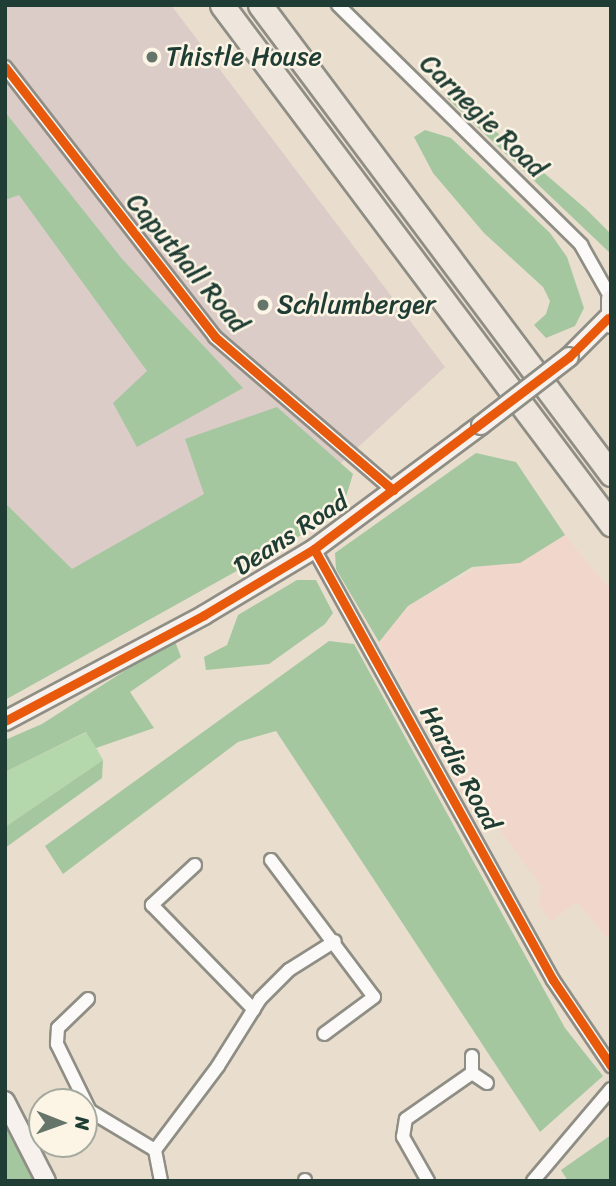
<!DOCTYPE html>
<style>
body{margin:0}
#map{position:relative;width:616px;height:1186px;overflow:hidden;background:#e9ddce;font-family:Sriracha,sans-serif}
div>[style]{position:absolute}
.built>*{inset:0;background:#f1d6cc}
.industrial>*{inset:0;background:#dcccc7}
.green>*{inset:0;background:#b4d8ab}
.forest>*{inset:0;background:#a5c7a0}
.roads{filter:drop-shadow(2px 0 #8f8e85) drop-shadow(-2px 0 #8f8e85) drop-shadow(0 2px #8f8e85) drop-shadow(0 -2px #8f8e85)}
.street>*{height:12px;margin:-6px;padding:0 6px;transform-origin:6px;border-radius:6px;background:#fcfaf8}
.secondary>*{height:18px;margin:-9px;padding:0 9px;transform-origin:9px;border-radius:9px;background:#f6f1ed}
.highway>*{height:23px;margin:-11.5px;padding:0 11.5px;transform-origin:11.5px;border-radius:11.5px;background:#eee5dc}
.bridges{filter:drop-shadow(2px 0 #8f8e85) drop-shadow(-2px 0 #8f8e85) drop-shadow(0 2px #8f8e85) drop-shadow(0 -2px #8f8e85)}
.secondary-bridge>*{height:18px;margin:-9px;padding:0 9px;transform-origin:9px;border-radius:9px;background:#f6f1ed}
.cycleway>*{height:9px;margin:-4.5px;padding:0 4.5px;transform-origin:4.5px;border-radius:4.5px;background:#e8590c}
.dots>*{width:19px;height:19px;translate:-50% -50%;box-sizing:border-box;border:4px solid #fcf5e5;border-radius:50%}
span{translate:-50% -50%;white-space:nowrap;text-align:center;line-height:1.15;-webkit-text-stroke:5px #fcf5e5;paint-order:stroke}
.poi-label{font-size:26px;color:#1f3d34}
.left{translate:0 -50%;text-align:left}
.street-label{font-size:26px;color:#1f3d34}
.frame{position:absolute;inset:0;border:7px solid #1f3d34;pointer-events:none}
.north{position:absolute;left:28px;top:1088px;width:70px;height:70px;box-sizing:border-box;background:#fcf5e5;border:2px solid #a4ab9e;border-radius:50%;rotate:91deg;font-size:19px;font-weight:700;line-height:28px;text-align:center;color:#1f3d34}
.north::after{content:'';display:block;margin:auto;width:24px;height:32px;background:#66756a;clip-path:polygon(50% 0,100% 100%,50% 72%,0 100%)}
</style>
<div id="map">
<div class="built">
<div style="clip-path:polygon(565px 535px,611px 591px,611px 933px,606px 937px,577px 902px,551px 921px,539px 906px,541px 886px,500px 830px,472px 812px,379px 642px,408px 606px,480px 566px,520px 563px)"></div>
</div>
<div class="industrial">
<div style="clip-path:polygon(5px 5px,171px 5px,445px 367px,238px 558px,5px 663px)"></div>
</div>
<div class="green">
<div style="clip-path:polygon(87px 732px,103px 760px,5px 827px,5px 772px)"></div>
</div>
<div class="forest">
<div style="clip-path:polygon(451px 93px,586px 209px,611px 234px,611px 254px,447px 98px)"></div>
<div style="clip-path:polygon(5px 112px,123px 260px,243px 388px,137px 447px,113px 403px,147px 371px,19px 195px,5px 200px)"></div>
<div style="clip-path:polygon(425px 130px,451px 138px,550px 233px,567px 257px,584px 308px,575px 326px,546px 338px,534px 325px,546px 314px,550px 301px,543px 287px,484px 233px,433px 173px,414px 137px)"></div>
<div style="clip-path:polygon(277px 407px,353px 474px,341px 513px,5px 700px,5px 503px,72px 569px,204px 494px,185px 439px)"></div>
<div style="clip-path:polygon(476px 453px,516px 462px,565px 535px,520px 563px,472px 567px,408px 606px,379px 642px,336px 569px,335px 553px)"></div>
<div style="clip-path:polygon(297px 580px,316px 580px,333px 613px,325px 624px,269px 664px,206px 670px,204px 657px,227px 645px,238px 615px)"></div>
<div style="clip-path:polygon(174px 639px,181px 657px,130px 692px,154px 728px,96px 748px,86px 732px,5px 772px,5px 740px,42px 724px)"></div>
<div style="clip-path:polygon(329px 641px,354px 644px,565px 1028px,603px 1076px,540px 1132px,276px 731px,238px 742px,63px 874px,45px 846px)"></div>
<div style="clip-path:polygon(103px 760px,102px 778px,5px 848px,5px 827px)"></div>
<div style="clip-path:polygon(5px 1125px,7px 1126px,35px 1181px,5px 1181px)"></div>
<div style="clip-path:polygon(611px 1135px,611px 1181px,568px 1181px,561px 1170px)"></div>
</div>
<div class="roads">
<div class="street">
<div style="left:338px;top:5px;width:342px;rotate:44.6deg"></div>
<div style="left:581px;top:245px;width:61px;rotate:60.5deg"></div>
<div style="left:5px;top:67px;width:342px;rotate:52.1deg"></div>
<div style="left:215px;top:337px;width:235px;rotate:40.7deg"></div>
<div style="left:314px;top:549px;width:493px;rotate:61deg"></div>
<div style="left:553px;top:980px;width:104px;rotate:56deg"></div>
<div style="left:271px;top:860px;width:171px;rotate:53.1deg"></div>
<div style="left:374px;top:997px;width:62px;rotate:143.5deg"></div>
<div style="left:195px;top:865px;width:59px;rotate:137.1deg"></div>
<div style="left:152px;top:905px;width:146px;rotate:45.8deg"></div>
<div style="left:88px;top:999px;width:42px;rotate:136deg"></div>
<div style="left:58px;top:1028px;width:16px;rotate:94deg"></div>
<div style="left:57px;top:1044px;width:75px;rotate:63.8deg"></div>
<div style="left:90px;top:1111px;width:76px;rotate:31deg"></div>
<div style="left:472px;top:1073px;width:18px;rotate:34deg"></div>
<div style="left:161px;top:1181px;width:32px;rotate:-101deg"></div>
<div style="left:155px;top:1150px;width:105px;rotate:-53.1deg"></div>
<div style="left:218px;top:1066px;width:79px;rotate:-57.9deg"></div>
<div style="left:260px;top:999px;width:41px;rotate:-45deg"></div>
<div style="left:289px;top:970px;width:54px;rotate:-32.2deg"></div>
<div style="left:305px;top:1181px;width:1px;rotate:-90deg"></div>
<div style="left:428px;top:1181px;width:51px;rotate:-119.6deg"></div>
<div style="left:403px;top:1137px;width:18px;rotate:-81deg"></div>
<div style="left:406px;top:1119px;width:80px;rotate:-34.9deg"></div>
<div style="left:472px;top:1073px;width:17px;rotate:-90deg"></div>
<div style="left:533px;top:1181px;width:121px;rotate:-49.7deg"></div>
</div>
<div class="secondary">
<div style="left:611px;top:299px;width:25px;rotate:90deg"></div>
<div style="left:569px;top:357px;width:55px;rotate:-45deg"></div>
<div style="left:5px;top:721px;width:225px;rotate:-28deg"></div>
<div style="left:204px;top:615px;width:128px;rotate:-31deg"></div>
<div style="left:314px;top:549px;width:208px;rotate:-36.6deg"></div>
<div style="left:5px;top:1101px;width:90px;rotate:62.9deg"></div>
</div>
<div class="highway">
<div style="left:222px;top:5px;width:649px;rotate:53.15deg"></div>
<div style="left:260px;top:5px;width:586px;rotate:53.19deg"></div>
</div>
</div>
<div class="bridges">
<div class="secondary-bridge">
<div style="left:481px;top:425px;width:111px;rotate:-37.7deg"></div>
</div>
</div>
<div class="cycleway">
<div style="left:5px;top:67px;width:342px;rotate:52.1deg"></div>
<div style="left:215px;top:337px;width:235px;rotate:40.7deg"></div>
<div style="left:314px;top:549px;width:493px;rotate:61deg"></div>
<div style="left:553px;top:980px;width:104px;rotate:56deg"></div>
<div style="left:5px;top:721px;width:225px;rotate:-28deg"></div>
<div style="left:204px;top:615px;width:128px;rotate:-31deg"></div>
<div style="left:314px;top:549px;width:319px;rotate:-37deg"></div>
<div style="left:569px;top:357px;width:55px;rotate:-45deg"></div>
</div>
<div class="dots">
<div style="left:152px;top:57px;background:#66756a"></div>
<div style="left:263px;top:305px;background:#66756a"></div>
</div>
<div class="poi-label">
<span class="left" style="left:166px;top:57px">Thistle House</span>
<span class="left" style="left:277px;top:305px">Schlumberger</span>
</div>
<div class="street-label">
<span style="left:483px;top:116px;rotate:44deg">Carnegie Road</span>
<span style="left:187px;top:263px;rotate:50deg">Caputhall Road</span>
<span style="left:291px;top:534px;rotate:-33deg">Deans Road</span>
<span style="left:460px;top:768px;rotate:61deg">Hardie Road</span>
</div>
<div class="frame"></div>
<div class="north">N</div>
</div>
